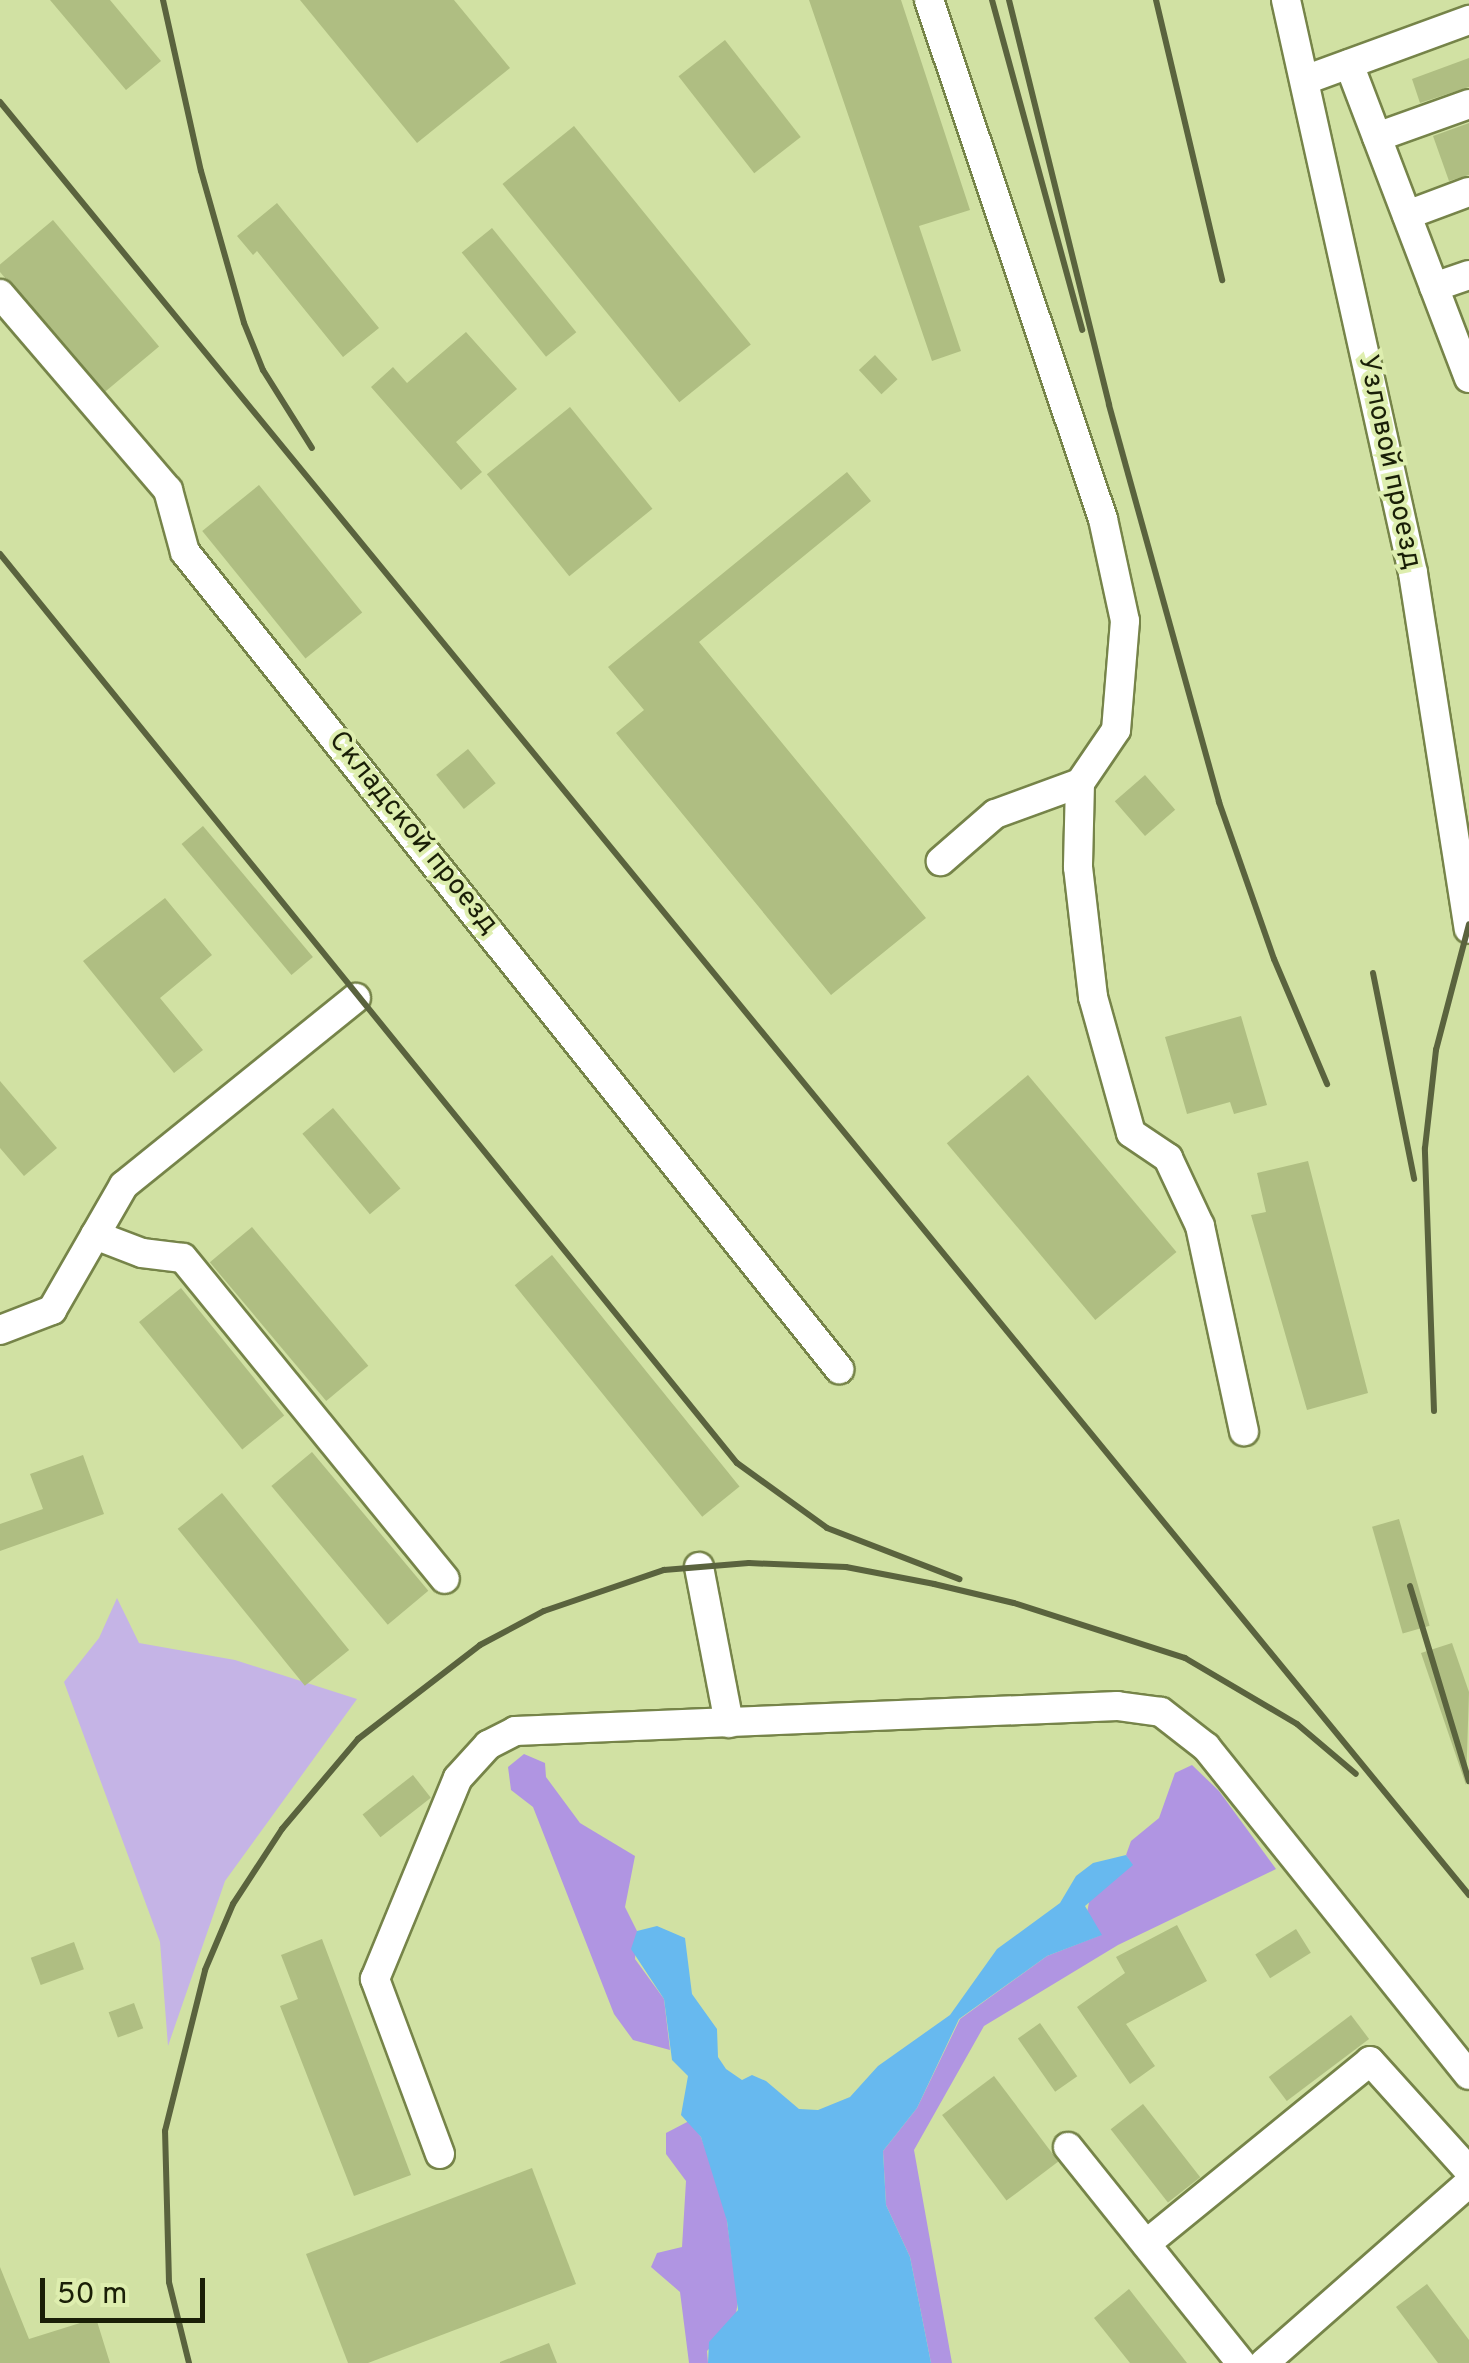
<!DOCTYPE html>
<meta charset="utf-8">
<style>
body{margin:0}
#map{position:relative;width:1469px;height:2363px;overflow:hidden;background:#d1e1a3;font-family:Overpass,sans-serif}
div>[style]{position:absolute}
.green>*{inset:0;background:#c5b4e6}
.forest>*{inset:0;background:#b095e2}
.water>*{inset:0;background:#67b9ef}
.building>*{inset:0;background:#afbe82;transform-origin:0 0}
.roads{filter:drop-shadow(2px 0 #768449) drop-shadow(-2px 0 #768449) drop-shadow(0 2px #768449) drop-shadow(0 -2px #768449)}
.minor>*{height:28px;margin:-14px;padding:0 14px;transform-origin:14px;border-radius:14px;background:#fff}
.rail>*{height:6px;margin:-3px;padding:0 3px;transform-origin:3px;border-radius:3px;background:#5a633e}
span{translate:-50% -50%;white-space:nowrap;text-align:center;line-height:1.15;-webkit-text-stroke:8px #deeeaf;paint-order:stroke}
.street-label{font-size:28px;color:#1a1f07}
.scale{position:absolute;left:40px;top:2278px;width:165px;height:45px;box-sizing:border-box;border:5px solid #1a1f07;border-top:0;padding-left:12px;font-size:30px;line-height:35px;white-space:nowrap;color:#1a1f07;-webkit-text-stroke:8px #deeeaf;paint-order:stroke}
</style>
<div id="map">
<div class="green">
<div style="clip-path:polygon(117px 1598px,139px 1643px,235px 1660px,357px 1699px,225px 1881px,168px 2046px,160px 1942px,64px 1682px,99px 1638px)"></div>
</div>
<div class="forest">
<div style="clip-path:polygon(524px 1754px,545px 1763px,546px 1777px,580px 1823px,635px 1856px,625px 1907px,637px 1931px,635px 1959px,664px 1999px,670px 2050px,633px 2040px,614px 2014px,533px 1807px,511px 1790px,508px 1767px)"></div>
<div style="clip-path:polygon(1192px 1765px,1219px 1791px,1276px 1869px,1118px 1945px,984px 2026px,914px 2150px,952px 2363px,931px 2363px,910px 2257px,886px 2205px,883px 2151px,917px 2108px,960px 2019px,1047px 1956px,1101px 1935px,1086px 1918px,1090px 1897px,1132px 1865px,1126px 1855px,1131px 1841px,1159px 1818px,1175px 1773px)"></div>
<div style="clip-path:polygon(689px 2121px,701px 2137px,724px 2199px,738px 2301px,735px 2320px,707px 2351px,708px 2363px,689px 2363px,680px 2292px,651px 2267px,657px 2253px,682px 2247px,686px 2181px,666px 2154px,666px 2133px)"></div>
</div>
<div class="water">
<div style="clip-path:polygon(1126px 1855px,1133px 1865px,1085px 1906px,1102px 1935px,1047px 1956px,959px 2019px,917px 2108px,883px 2151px,886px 2205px,910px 2257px,931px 2363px,708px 2363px,709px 2342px,738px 2310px,727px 2221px,701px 2137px,681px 2115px,688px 2076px,672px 2060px,664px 1999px,631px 1949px,637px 1931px,657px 1926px,685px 1938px,692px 1994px,717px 2029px,718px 2057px,726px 2069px,742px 2080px,752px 2075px,766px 2081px,799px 2109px,818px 2110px,850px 2097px,878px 2066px,950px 2015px,997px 1949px,1060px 1903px,1076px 1876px,1093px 1863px)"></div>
</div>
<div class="building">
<div style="clip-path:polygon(50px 0,110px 0,161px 61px,126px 90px)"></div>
<div style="clip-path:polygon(300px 0,454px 0,510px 68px,417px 143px)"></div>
<div style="clip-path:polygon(809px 0,901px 0,970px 210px,919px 226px,961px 351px,932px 361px)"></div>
<div style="left:725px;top:40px;width:123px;height:59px;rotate:52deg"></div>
<div style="clip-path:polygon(1469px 58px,1469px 87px,1420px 103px,1412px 79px)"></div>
<div style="clip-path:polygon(1469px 123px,1469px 175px,1449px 181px,1433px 136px)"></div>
<div style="left:574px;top:126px;width:281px;height:92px;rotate:51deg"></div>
<div style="clip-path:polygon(277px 203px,379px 328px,343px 357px,257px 251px,253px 255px,237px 236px)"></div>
<div style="left:53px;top:220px;width:165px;height:74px;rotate:50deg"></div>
<div style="left:492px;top:228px;width:134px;height:39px;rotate:51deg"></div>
<div style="clip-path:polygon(466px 332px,517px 389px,456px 442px,482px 472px,461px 490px,371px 387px,393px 367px,407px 383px)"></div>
<div style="left:875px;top:355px;width:33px;height:22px;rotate:47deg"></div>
<div style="left:570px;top:407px;width:131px;height:107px;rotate:51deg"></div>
<div style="clip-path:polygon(847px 472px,871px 501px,699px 642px,926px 918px,831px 995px,616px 733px,644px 710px,608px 667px)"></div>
<div style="left:259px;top:485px;width:164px;height:73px;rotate:51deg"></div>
<div style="left:468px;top:749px;width:44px;height:41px;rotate:51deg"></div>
<div style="left:1145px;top:775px;width:46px;height:40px;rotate:49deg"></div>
<div style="left:203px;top:826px;width:171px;height:28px;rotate:50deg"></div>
<div style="clip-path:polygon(165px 898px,212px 955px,160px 998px,203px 1050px,174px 1073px,83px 961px)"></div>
<div style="clip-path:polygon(1241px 1016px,1267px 1105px,1234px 1114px,1230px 1102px,1187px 1114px,1165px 1037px)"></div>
<div style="left:1028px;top:1075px;width:231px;height:106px;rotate:50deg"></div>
<div style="clip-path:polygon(0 1081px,57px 1148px,24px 1176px,0 1148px)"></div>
<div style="left:333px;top:1108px;width:105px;height:40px;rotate:50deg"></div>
<div style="clip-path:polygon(1308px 1161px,1368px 1393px,1307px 1410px,1251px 1215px,1266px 1212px,1257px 1173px)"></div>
<div style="left:252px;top:1227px;width:181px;height:55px;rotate:50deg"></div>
<div style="left:552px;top:1255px;width:298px;height:48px;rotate:51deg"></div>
<div style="left:181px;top:1288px;width:164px;height:54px;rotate:51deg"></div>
<div style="left:312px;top:1452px;width:181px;height:53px;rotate:50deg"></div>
<div style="clip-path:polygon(83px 1455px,104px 1514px,0 1551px,0 1524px,43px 1509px,30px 1474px)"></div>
<div style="left:222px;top:1493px;width:202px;height:57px;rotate:51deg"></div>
<div style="left:1399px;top:1519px;width:111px;height:28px;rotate:74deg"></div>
<div style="clip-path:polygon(1452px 1643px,1469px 1692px,1466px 1785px,1421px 1653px)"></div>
<div style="left:413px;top:1775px;width:29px;height:64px;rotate:52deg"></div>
<div style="clip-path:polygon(1177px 1925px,1207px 1981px,1126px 2024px,1155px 2066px,1130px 2084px,1077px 2007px,1125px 1973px,1116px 1957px)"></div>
<div style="left:1296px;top:1929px;width:28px;height:48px;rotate:58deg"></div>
<div style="clip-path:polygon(322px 1939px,411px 2175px,354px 2196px,280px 2006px,298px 1999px,281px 1955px)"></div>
<div style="left:74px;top:1942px;width:29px;height:46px;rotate:70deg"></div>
<div style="left:134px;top:2003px;width:27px;height:27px;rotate:70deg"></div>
<div style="left:1351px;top:2015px;width:30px;height:103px;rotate:53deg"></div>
<div style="left:1040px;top:2023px;width:65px;height:27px;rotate:55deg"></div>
<div style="left:994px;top:2076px;width:107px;height:65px;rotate:53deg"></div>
<div style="left:1143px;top:2104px;width:93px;height:41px;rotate:52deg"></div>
<div style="clip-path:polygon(532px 2168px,576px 2284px,368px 2363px,348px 2363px,306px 2254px)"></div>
<div style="clip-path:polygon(0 2267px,29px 2339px,96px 2318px,110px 2363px,0 2363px)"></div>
<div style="clip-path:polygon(1427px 2284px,1469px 2340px,1469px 2363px,1438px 2363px,1396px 2307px)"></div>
<div style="clip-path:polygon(1129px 2289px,1187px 2363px,1130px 2363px,1094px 2318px)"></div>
<div style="clip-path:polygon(549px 2343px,557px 2363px,500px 2363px,500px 2362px)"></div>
</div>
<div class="roads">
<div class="minor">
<div style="left:929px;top:0;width:547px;rotate:71.47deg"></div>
<div style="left:1103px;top:519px;width:104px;rotate:77.8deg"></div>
<div style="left:1125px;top:621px;width:109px;rotate:94.7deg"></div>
<div style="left:1116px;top:730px;width:64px;rotate:124.2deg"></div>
<div style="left:1080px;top:783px;width:90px;rotate:160deg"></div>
<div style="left:995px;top:814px;width:72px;rotate:139deg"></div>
<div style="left:1286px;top:0;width:587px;rotate:77.5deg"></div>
<div style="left:1413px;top:573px;width:360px;rotate:81.1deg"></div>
<div style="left:1349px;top:64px;width:336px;rotate:69.1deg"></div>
<div style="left:1305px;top:80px;width:175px;rotate:-20.1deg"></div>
<div style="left:1377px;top:137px;width:98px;rotate:-19.7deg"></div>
<div style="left:1407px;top:215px;width:66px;rotate:-20.4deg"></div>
<div style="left:1434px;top:287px;width:37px;rotate:-19deg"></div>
<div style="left:0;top:294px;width:258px;rotate:49.4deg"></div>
<div style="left:168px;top:490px;width:64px;rotate:74.7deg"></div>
<div style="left:185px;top:552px;width:1047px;rotate:51.32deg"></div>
<div style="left:1080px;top:783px;width:84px;rotate:91.4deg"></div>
<div style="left:1078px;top:867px;width:131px;rotate:83.4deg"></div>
<div style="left:1093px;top:997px;width:141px;rotate:74.4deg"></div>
<div style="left:1131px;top:1133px;width:45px;rotate:34deg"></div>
<div style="left:1168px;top:1158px;width:75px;rotate:64.8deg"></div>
<div style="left:1200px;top:1226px;width:210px;rotate:77.9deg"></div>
<div style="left:95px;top:1235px;width:50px;rotate:21deg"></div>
<div style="left:142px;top:1253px;width:41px;rotate:7deg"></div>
<div style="left:183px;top:1258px;width:414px;rotate:50.8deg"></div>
<div style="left:0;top:1330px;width:56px;rotate:-21deg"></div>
<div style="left:52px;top:1310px;width:144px;rotate:-60.1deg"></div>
<div style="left:124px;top:1185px;width:298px;rotate:-38.9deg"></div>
<div style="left:699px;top:1567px;width:159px;rotate:79.1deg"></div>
<div style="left:1068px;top:2147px;width:277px;rotate:51.3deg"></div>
<div style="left:440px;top:2154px;width:187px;rotate:-110.4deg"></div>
<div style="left:375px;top:1979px;width:217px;rotate:-67.6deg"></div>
<div style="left:458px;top:1778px;width:45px;rotate:-47.7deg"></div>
<div style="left:488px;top:1745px;width:30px;rotate:-27deg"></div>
<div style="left:515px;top:1731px;width:603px;rotate:-2.38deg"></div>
<div style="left:1117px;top:1706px;width:44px;rotate:7.8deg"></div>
<div style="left:1161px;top:1712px;width:57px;rotate:37.9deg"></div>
<div style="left:1206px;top:1747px;width:420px;rotate:51.3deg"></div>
<div style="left:1146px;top:2244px;width:289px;rotate:-39.2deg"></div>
<div style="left:1370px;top:2061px;width:148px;rotate:48deg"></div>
<div style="left:1264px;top:2363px;width:273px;rotate:-41.3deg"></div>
</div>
</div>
<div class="rail">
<div style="left:163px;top:0;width:175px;rotate:77.5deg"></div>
<div style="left:201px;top:171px;width:158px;rotate:74.2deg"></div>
<div style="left:244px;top:323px;width:51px;rotate:68deg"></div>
<div style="left:263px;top:370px;width:92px;rotate:57.9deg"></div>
<div style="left:992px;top:0;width:342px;rotate:74.7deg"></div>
<div style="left:1009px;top:0;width:417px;rotate:76.1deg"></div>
<div style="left:1109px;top:405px;width:412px;rotate:74.5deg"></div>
<div style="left:1219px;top:802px;width:166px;rotate:70.7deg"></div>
<div style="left:1274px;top:959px;width:136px;rotate:67deg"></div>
<div style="left:1156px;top:0;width:288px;rotate:76.7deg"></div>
<div style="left:0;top:102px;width:2318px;rotate:50.67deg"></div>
<div style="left:0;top:554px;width:1170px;rotate:50.97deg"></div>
<div style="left:737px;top:1463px;width:111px;rotate:35.8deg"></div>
<div style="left:827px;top:1528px;width:142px;rotate:21.1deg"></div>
<div style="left:1373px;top:973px;width:210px;rotate:78.7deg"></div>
<div style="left:1434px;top:1411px;width:263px;rotate:-92deg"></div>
<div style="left:1425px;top:1148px;width:99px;rotate:-83.6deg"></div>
<div style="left:1436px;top:1050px;width:130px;rotate:-75.3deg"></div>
<div style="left:1410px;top:1586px;width:204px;rotate:73.2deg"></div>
<div style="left:189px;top:2363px;width:83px;rotate:-103.9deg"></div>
<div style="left:169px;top:2282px;width:151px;rotate:-91.5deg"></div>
<div style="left:165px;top:2131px;width:166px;rotate:-76deg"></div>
<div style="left:205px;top:1970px;width:72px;rotate:-67deg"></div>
<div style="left:233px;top:1904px;width:90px;rotate:-56.8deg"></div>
<div style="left:282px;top:1829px;width:118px;rotate:-49.8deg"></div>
<div style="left:358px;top:1739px;width:154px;rotate:-37.6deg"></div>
<div style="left:480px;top:1645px;width:72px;rotate:-28deg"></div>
<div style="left:544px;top:1611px;width:127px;rotate:-18.9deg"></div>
<div style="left:664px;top:1570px;width:85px;rotate:-4.7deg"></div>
<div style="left:749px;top:1563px;width:97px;rotate:2.4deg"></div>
<div style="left:846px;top:1567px;width:90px;rotate:10.9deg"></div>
<div style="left:934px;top:1584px;width:82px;rotate:13.4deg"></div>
<div style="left:1014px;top:1603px;width:180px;rotate:17.8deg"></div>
<div style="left:1185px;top:1658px;width:130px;rotate:30.5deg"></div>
<div style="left:1297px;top:1724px;width:77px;rotate:40.3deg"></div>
</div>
<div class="street-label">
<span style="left:1389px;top:462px;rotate:78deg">Узловой проезд</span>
<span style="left:413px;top:833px;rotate:51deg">Складской проезд</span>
</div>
<div class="scale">50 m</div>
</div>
